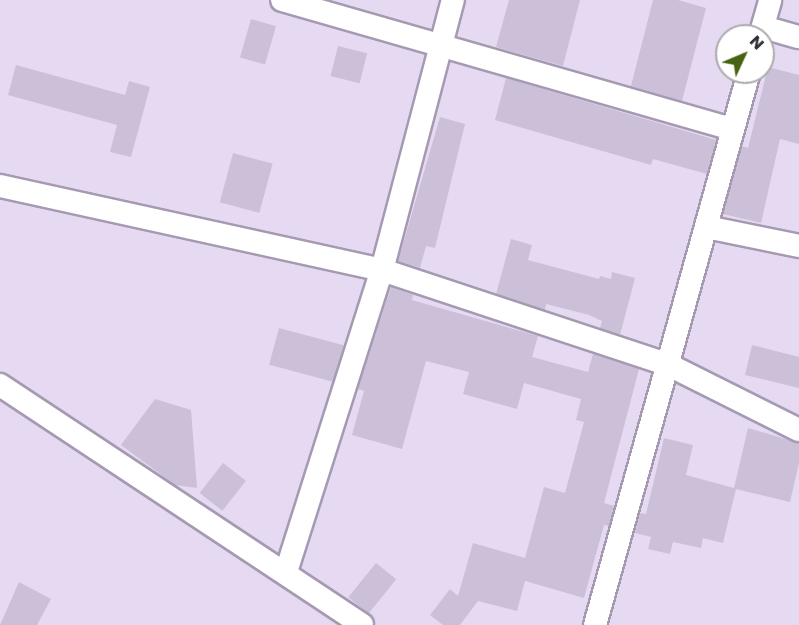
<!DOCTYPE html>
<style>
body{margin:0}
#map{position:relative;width:799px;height:625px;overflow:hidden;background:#e6daf3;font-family:Poppins,sans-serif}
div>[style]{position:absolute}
.building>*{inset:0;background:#cbc0d8;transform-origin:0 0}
.roads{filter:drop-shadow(2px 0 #a59ab2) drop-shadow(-2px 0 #a59ab2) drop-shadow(0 2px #a59ab2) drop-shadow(0 -2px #a59ab2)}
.street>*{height:22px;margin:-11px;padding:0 11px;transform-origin:11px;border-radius:11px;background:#fff}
span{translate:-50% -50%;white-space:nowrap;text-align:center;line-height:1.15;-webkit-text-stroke:4.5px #fff;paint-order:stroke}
.north{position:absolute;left:715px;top:24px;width:60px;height:60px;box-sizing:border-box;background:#fff;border:2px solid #adabaf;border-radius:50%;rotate:46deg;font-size:16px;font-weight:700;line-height:24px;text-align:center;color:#312c36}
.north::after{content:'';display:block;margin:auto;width:21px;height:27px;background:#486313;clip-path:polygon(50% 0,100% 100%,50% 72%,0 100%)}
</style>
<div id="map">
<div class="building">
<div style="clip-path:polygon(509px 0,580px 0,563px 66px,496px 47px)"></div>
<div style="clip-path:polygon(653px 0,678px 0,706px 8px,682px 101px,631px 86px)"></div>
<div style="left:251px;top:19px;width:26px;height:40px;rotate:16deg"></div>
<div style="left:338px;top:46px;width:30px;height:31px;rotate:14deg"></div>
<div style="clip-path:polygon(16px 65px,125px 95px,129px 81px,150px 87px,131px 157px,110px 152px,117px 125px,8px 95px)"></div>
<div style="clip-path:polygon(768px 67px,799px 75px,799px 144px,780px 139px,761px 223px,723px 214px,742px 146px,748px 148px)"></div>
<div style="clip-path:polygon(506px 78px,716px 140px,707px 174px,653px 159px,651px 165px,495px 120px)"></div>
<div style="clip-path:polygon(440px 117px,465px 124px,435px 248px,426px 246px,420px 268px,398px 261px)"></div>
<div style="left:233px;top:153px;width:41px;height:51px;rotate:15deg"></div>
<div style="clip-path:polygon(511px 239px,532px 245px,528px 260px,599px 279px,600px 276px,611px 279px,612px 272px,635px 278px,620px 335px,600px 328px,602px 321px,589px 315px,546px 304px,545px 310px,496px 294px)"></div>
<div style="clip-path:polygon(391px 287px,413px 295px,412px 300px,538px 336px,532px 357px,588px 372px,593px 354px,639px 369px,604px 503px,614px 506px,609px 526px,604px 525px,584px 598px,525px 581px,517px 611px,478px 601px,460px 625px,443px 625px,430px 615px,450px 589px,458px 596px,473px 543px,525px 558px,544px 487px,565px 493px,584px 422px,576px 420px,581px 399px,524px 383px,517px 409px,463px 394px,469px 372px,426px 361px,402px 449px,352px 435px,364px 391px,358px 389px)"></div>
<div style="left:279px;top:328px;width:67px;height:38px;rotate:15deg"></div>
<div style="clip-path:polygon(752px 345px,799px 357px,799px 388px,745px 375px)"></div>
<div style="clip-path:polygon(155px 399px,191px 410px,197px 488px,175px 485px,121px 445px)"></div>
<div style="clip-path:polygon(748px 428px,799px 443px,799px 463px,790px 502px,736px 489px,723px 543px,703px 538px,701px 548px,673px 542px,670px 554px,648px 549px,651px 537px,635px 533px,640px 513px,646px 514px,664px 438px,693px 445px,686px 475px,734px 488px)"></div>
<div style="left:223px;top:463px;width:29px;height:38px;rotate:38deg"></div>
<div style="left:376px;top:563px;width:26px;height:44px;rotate:39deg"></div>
<div style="clip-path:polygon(19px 582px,51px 599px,37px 625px,0 625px)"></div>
</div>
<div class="roads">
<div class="street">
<div style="left:282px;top:0;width:468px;rotate:16deg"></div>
<div style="left:763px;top:27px;width:37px;rotate:16deg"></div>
<div style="left:760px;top:36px;width:37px;rotate:-74deg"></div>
<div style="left:0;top:186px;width:391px;rotate:12.4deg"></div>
<div style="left:382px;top:270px;width:302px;rotate:18.3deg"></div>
<div style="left:669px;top:365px;width:145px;rotate:26.6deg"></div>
<div style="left:706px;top:227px;width:95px;rotate:11.5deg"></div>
<div style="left:0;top:385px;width:434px;rotate:33.5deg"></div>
<div style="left:286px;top:572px;width:317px;rotate:-72.4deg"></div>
<div style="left:382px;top:270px;width:279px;rotate:-75.3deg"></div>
<div style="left:595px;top:625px;width:574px;rotate:-74.44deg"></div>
</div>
</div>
<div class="north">N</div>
</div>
